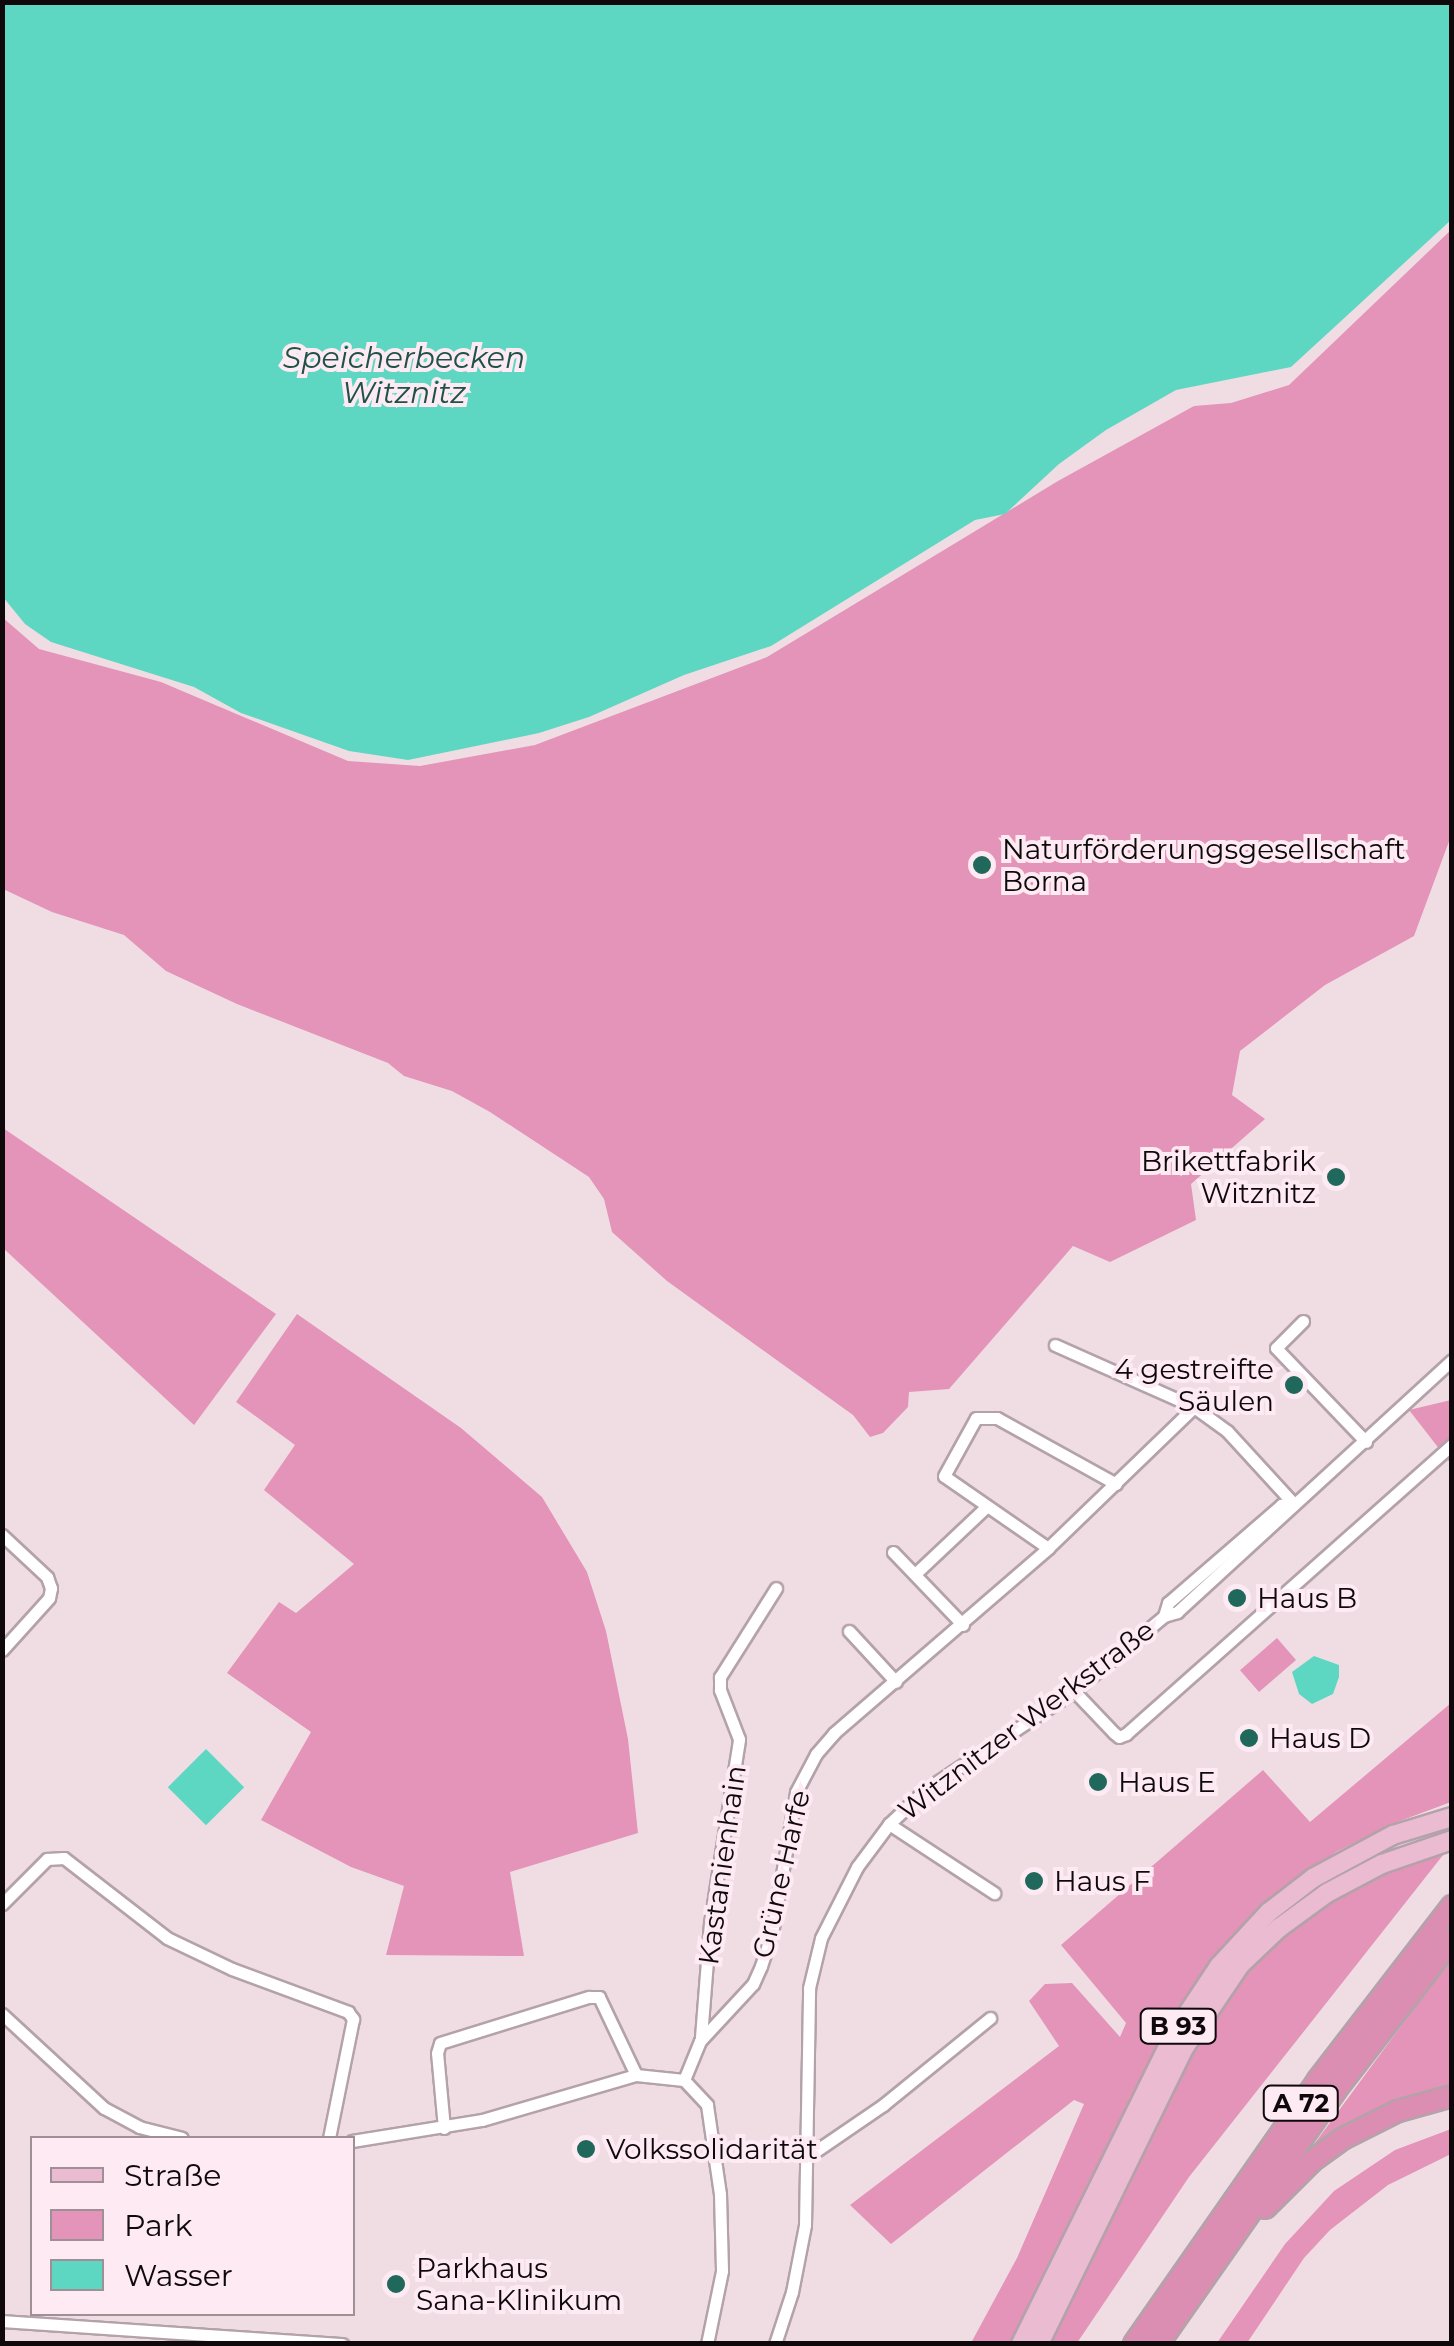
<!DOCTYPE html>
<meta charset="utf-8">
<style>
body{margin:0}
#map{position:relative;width:1454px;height:2346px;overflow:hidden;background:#f0dde4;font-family:Montserrat,sans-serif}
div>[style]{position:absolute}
.green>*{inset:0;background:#e394b8;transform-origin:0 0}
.water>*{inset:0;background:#5dd7c2;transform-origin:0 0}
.roads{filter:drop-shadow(2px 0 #b4a2aa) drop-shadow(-2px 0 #b4a2aa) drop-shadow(0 2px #b4a2aa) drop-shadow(0 -2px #b4a2aa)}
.minor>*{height:11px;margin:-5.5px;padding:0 5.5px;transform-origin:5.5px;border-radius:5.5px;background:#fff}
.primary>*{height:18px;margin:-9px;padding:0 9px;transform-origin:9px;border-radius:9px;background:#eabbd1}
.motorway>*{height:20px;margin:-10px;padding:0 10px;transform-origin:10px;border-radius:10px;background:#dc8eb2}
.dots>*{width:28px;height:28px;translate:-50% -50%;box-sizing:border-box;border:5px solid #fdeaf2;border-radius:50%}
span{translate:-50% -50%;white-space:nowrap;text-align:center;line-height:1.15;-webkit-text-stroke:8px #fdeaf2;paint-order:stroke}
.shield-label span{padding:2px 8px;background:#fdeaf2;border:2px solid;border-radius:8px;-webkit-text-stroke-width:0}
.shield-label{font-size:25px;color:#0f090c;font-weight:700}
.poi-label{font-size:28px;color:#0f090c}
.left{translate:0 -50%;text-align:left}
.right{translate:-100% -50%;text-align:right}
.street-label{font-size:28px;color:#0f090c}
.water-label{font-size:30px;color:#1e5249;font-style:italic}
.frame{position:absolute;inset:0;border:5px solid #0f090c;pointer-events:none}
.legend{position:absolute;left:30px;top:2136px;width:325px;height:180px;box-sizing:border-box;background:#fdeaf2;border:2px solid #9e9096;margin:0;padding:12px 18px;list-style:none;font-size:30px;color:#0f090c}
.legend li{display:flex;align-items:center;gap:20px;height:50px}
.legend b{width:50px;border:2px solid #9e9096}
</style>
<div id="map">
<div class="green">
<div style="clip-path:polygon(1451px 230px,1451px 836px,1414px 936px,1325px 985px,1240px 1051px,1232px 1095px,1265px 1119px,1191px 1184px,1196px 1220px,1110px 1262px,1073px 1246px,949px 1389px,909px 1392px,908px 1407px,883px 1433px,870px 1437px,853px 1415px,667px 1281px,612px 1232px,604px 1199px,589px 1177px,490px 1112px,452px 1091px,404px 1076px,388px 1063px,237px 1004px,166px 971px,124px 935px,52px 912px,3px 889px,2px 617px,39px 649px,161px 682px,348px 761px,420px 766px,535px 745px,767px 657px,1058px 481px,1194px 406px,1231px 403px,1289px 385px)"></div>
<div style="clip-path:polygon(3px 1128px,276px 1314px,194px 1425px,3px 1248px)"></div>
<div style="clip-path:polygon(297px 1314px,461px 1428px,542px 1497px,587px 1572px,606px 1631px,628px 1739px,638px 1833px,510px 1872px,524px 1956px,386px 1955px,404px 1886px,351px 1867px,261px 1820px,311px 1732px,227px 1673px,279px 1602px,296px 1613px,354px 1564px,264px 1490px,295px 1445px,236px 1402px)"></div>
<div style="clip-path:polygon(1451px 1400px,1451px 1464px,1409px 1410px)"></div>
<div style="left:1277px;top:1638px;width:29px;height:49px;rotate:49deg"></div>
<div style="clip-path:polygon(1451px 1703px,1451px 1802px,1392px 1824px,1336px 1852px,1265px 1905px,1229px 1941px,1173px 2018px,1014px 2343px,971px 2343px,1017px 2258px,1084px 2104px,1074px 2100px,891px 2244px,850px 2205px,1059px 2046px,1029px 2001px,1045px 1984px,1072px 1983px,1120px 2037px,1126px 2023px,1061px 1945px,1263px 1770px,1310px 1822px)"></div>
<div style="clip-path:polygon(1447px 1850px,1189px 2177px,1077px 2343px,1047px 2344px,1173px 2083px,1208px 2022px,1247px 1970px,1324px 1904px,1385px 1873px)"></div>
<div style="clip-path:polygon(1451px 1958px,1451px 2089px,1316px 2150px,1312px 2147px)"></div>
<div style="clip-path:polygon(1451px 2129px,1451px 2154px,1388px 2185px,1330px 2230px,1304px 2258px,1247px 2343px,1217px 2343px,1285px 2244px,1334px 2191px,1395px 2150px)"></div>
</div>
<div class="water">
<div style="clip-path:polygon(3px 2px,1451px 3px,1451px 220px,1291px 367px,1176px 390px,1106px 430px,1059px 464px,1005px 514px,975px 520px,771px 646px,684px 675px,589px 717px,539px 733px,408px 760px,349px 751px,241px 713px,194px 687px,51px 642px,25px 624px,3px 597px)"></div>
<div style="clip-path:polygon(1314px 1656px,1339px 1665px,1339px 1677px,1333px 1694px,1312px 1704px,1299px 1694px,1292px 1672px)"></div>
<div style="left:206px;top:1749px;width:54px;height:54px;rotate:45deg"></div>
</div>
<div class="roads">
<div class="minor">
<div style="left:1303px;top:1321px;width:38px;rotate:135deg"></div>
<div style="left:1276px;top:1348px;width:130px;rotate:46.2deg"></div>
<div style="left:1055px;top:1345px;width:152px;rotate:24deg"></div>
<div style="left:2px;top:1535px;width:62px;rotate:43deg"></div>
<div style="left:47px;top:1577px;width:12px;rotate:70deg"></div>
<div style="left:51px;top:1588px;width:10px;rotate:101deg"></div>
<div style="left:49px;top:1598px;width:70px;rotate:132.1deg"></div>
<div style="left:1048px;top:1548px;width:126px;rotate:-145.3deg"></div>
<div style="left:944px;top:1476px;width:66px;rotate:-61.1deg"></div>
<div style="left:976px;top:1418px;width:21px"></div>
<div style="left:997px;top:1418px;width:136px;rotate:29deg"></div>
<div style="left:893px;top:1552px;width:101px;rotate:46.2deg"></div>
<div style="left:915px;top:1574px;width:98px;rotate:-43.3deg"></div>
<div style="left:1164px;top:1616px;width:14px;rotate:-73deg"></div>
<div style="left:1168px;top:1603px;width:150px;rotate:-40.9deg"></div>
<div style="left:1281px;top:1505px;width:12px;rotate:-9deg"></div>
<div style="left:849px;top:1631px;width:69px;rotate:47.3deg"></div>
<div style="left:1074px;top:1691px;width:58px;rotate:46.4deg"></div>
<div style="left:1114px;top:1733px;width:6px;rotate:39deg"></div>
<div style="left:1119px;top:1737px;width:8px;rotate:-23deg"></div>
<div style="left:1126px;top:1734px;width:436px;rotate:-41.6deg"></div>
<div style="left:889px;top:1824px;width:126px;rotate:33.3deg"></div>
<div style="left:2px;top:1904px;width:64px;rotate:-45deg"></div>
<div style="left:47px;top:1859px;width:17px;rotate:-3deg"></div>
<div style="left:64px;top:1858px;width:130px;rotate:37.8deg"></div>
<div style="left:167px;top:1938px;width:72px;rotate:25.5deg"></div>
<div style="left:232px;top:1969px;width:124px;rotate:20.3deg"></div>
<div style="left:348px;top:2012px;width:9px;rotate:54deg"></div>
<div style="left:353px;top:2019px;width:121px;rotate:101.4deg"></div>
<div style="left:2px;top:2014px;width:139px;rotate:42.7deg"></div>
<div style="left:104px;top:2108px;width:40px;rotate:28deg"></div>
<div style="left:139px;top:2127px;width:44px;rotate:14.3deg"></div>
<div style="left:701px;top:2037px;width:114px;rotate:-85.5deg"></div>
<div style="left:710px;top:1923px;width:186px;rotate:-81deg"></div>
<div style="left:739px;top:1739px;width:53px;rotate:-111.2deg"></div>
<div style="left:720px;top:1690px;width:13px;rotate:-90deg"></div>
<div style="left:720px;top:1677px;width:105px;rotate:-57.8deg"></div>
<div style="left:684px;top:2080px;width:42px;rotate:-67.7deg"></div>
<div style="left:700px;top:2041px;width:78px;rotate:-47.1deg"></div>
<div style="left:753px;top:1984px;width:20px;rotate:-66deg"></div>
<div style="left:761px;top:1966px;width:35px;rotate:-72deg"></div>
<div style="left:772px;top:1933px;width:143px;rotate:-80.3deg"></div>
<div style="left:796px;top:1792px;width:43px;rotate:-62.2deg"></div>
<div style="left:816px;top:1754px;width:28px;rotate:-49deg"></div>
<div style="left:834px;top:1733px;width:283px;rotate:-40.8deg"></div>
<div style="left:1048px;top:1548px;width:203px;rotate:-44deg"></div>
<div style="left:1194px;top:1407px;width:41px;rotate:36deg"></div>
<div style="left:1227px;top:1431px;width:98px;rotate:47.5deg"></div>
<div style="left:444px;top:2128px;width:75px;rotate:-95.3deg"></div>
<div style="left:437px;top:2053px;width:10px;rotate:-73deg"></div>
<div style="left:440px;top:2043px;width:156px;rotate:-17.2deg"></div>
<div style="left:589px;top:1997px;width:10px"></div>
<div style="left:599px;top:1997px;width:86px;rotate:64.6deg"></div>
<div style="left:352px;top:2141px;width:132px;rotate:-9.2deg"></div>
<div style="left:482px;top:2120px;width:160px;rotate:-16.3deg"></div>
<div style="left:636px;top:2075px;width:48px;rotate:5.9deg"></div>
<div style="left:684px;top:2080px;width:34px;rotate:47deg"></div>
<div style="left:707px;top:2105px;width:90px;rotate:81.7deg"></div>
<div style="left:720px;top:2194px;width:77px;rotate:88.5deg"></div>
<div style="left:722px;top:2271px;width:75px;rotate:101.6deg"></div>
<div style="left:807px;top:2157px;width:92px;rotate:-34.4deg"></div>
<div style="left:883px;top:2105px;width:138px;rotate:-39.1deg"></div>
<div style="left:2px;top:2321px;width:341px;rotate:3.9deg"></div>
<div style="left:775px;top:2344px;width:55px;rotate:-71.9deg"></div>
<div style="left:792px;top:2292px;width:68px;rotate:-79deg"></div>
<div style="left:805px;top:2225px;width:237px;rotate:-89deg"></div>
<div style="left:809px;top:1988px;width:51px;rotate:-76.5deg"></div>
<div style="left:821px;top:1938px;width:80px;rotate:-63.1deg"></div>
<div style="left:857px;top:1867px;width:54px;rotate:-53.3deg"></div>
<div style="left:889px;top:1824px;width:50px;rotate:-43.4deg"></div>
<div style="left:925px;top:1790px;width:179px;rotate:-33.6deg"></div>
<div style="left:1074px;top:1691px;width:117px;rotate:-39.8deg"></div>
<div style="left:1164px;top:1616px;width:14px;rotate:-17deg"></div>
<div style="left:1177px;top:1612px;width:373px;rotate:-42.5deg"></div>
</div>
<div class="primary">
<div style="left:1021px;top:2344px;width:346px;rotate:-63.7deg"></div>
<div style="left:1174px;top:2034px;width:82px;rotate:-56.5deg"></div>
<div style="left:1219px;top:1966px;width:74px;rotate:-47.2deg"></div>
<div style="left:1269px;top:1912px;width:56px;rotate:-37.7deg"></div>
<div style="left:1313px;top:1878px;width:91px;rotate:-28.3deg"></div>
<div style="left:1393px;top:1835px;width:62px;rotate:-17deg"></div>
<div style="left:1039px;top:2344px;width:330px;rotate:-63.9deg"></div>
<div style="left:1184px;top:2048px;width:100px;rotate:-56deg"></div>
<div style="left:1240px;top:1965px;width:54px;rotate:-43.5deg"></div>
<div style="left:1279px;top:1928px;width:59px;rotate:-36.1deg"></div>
<div style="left:1327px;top:1893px;width:62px;rotate:-27.8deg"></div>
<div style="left:1382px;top:1864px;width:74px;rotate:-18.9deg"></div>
</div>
<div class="motorway">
<div style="left:1265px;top:2208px;width:66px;rotate:-45deg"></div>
<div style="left:1312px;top:2161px;width:39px;rotate:-36deg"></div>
<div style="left:1344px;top:2138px;width:60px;rotate:-26.6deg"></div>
<div style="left:1398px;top:2111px;width:56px;rotate:-15.5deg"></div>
<div style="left:1134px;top:2344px;width:322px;rotate:-55.1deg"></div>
<div style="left:1318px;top:2080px;width:220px;rotate:-52.4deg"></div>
<div style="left:1158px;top:2344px;width:309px;rotate:-55deg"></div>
<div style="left:1335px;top:2091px;width:192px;rotate:-52.4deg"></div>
</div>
</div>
<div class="dots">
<div style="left:982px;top:865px;background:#20675c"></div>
<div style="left:1336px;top:1177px;background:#20675c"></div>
<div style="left:1294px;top:1385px;background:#20675c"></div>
<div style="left:1237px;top:1598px;background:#20675c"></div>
<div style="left:1249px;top:1738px;background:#20675c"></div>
<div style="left:1098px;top:1782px;background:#20675c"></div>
<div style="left:1034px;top:1881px;background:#20675c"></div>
<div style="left:586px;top:2149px;background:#20675c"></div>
<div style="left:396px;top:2284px;background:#20675c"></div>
</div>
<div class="shield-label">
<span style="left:1178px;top:2026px">B 93</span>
<span style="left:1301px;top:2103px">A 72</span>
</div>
<div class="poi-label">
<span class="left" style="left:1002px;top:865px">Naturförderungsgesellschaft<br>Borna</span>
<span class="right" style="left:1316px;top:1177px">Brikettfabrik<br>Witznitz</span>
<span class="right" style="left:1274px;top:1385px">4 gestreifte<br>Säulen</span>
<span class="left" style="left:1257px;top:1598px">Haus B</span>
<span class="left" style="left:1269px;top:1738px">Haus D</span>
<span class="left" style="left:1118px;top:1782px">Haus E</span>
<span class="left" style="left:1054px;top:1881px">Haus F</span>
<span class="left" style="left:606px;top:2149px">Volkssolidarität</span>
<span class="left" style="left:416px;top:2284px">Parkhaus<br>Sana-Klinikum</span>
</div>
<div class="street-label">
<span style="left:1026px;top:1720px;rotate:-37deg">Witznitzer Werkstraße</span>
<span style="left:722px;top:1865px;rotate:-82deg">Kastanienhain</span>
<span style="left:781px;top:1874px;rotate:-77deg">Grüne Harfe</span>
</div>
<div class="water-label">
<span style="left:404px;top:375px">Speicherbecken<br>Witznitz</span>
</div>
<div class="frame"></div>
<ul class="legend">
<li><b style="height:12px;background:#eabbd1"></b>Straße</li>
<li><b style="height:28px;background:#e394b8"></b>Park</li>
<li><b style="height:28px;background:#5dd7c2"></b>Wasser</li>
</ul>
</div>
